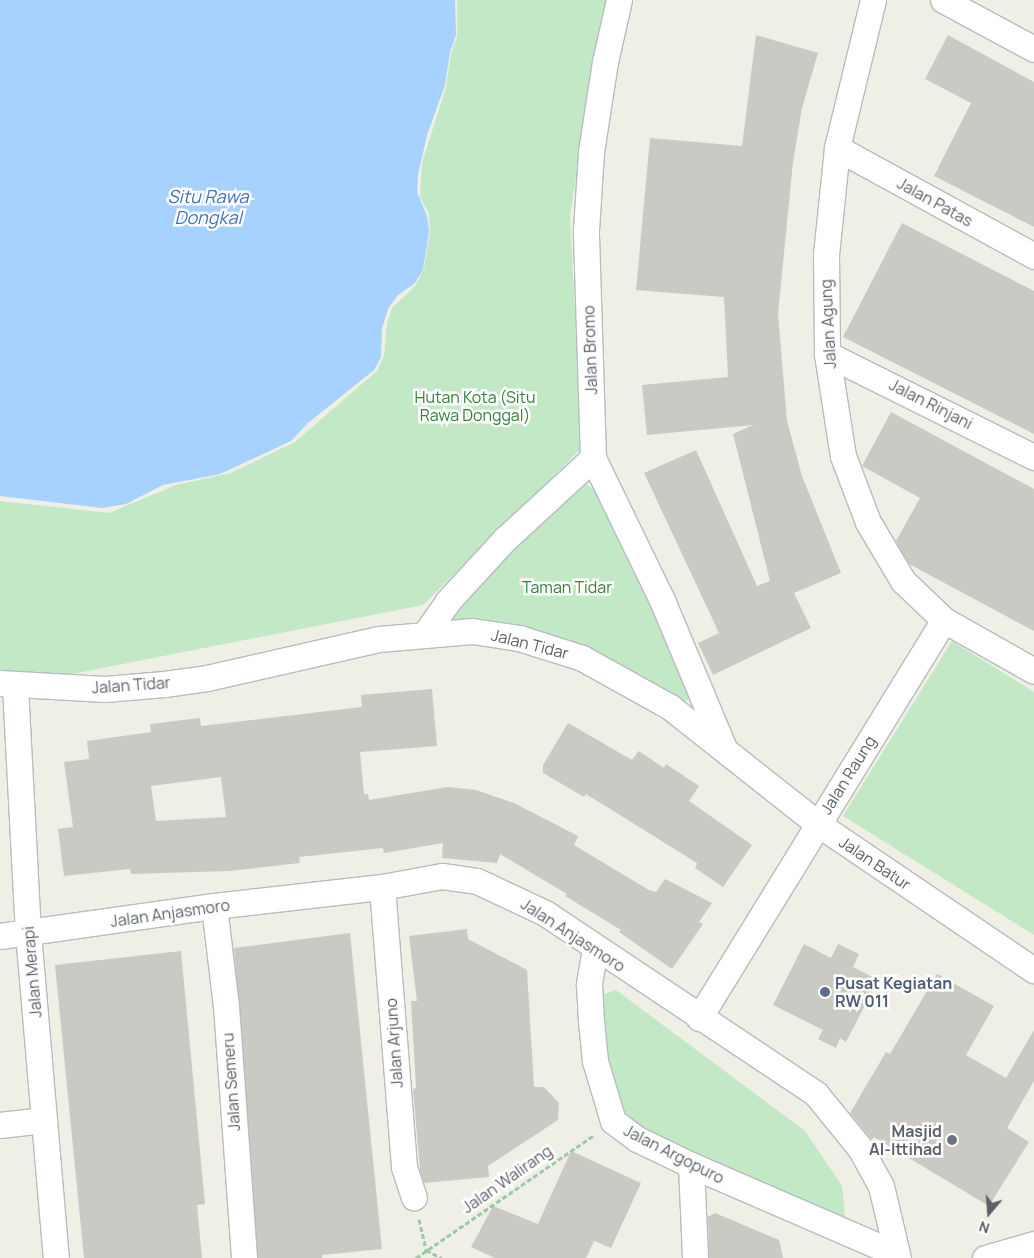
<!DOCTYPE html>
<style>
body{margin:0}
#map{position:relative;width:1034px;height:1258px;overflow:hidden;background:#f0efe6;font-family:Manrope,sans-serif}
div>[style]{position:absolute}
.green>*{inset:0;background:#c2e8c5}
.water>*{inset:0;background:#a7d1ff}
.building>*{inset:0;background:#cbc9c3}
.path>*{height:3px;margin-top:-1.5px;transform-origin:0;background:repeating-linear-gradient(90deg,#9bc9ac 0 5px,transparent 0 7.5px)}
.roads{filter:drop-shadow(1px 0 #b8bbc0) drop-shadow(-1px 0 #b8bbc0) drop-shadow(0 1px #b8bbc0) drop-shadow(0 -1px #b8bbc0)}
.minor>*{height:25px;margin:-12.5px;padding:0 12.5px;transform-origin:12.5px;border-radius:12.5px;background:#fff}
.dots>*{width:14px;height:14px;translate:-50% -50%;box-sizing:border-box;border:2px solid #fff;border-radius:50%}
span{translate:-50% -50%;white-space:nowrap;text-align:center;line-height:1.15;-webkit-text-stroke:5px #fff;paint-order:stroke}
.street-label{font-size:16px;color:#5d6167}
.park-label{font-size:16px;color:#32813c}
.service-label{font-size:16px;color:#4e5e75;font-weight:700}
.left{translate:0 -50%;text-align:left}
.worship-label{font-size:16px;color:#5b616d;font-weight:700}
.right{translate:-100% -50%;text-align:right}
.water-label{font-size:18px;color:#4274be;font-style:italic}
.north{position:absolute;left:964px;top:1188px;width:50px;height:50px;-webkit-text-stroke:4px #fff;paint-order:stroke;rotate:198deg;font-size:14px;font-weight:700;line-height:20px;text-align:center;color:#5d6167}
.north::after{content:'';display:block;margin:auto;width:18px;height:22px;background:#5d6167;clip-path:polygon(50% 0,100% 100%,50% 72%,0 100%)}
</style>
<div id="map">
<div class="green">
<div style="clip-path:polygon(457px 0,606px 0,570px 215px,582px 448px,423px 605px,16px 685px,0 683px,0 501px,109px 513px,176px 485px,231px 473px,295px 442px,377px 371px,384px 356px,387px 323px,392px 308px,415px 286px,424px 269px,430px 230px,429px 214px,420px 197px,422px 163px,446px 87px,451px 53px,457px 37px)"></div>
<div style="clip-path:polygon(581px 479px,602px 497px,664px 628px,689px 699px,672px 709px,492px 632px,453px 626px,447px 616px)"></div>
<div style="clip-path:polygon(952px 641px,1034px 692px,1034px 935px,843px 816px)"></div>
<div style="clip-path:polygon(616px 990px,805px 1131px,842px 1186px,847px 1236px,608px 1127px,585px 1001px)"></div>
</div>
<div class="water">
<div style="clip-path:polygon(0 0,455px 0,456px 35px,450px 52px,445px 85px,427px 135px,418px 175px,417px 192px,427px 216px,429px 231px,423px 270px,414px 284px,398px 295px,388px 309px,382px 328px,381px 357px,374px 370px,308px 423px,291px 441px,220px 474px,163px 485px,126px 504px,102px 508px,0 496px)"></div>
</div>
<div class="building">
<div style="clip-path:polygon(756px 35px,818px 53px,802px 108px,793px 162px,778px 314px,787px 421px,802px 476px,841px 573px,794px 593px,811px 628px,713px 675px,698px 643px,719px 633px,644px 473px,696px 450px,757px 586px,770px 581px,733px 434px,753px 425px,647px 435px,642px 385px,728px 377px,724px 297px,636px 290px,650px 138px,742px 146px)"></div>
<div style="clip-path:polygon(948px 35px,1034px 82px,1034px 227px,934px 176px,971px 103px,925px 79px)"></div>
<div style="clip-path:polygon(902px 223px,1034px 291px,1034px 434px,843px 337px)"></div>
<div style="clip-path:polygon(891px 412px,1034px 489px,1034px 631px,909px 564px,896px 541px,920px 498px,862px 466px)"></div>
<div style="clip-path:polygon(evenodd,432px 689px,437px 746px,360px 752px,364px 794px,368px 794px,369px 800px,448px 787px,476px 790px,514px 803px,578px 836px,574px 845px,649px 890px,656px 892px,665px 879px,712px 903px,699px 922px,703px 924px,672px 969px,619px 932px,621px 930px,565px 896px,567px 894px,500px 854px,497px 863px,442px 858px,443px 843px,384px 853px,383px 848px,299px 857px,300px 863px,229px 871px,131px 874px,130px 869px,64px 876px,58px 829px,73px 827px,64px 762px,89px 759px,87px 741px,151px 732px,150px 724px,200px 718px,201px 726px,362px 707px,361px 695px,432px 689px,221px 777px,226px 817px,156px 821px,151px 786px,221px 777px)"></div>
<div style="clip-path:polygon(568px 723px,632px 760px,639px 751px,664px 768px,666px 764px,699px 786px,689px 801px,752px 845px,723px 887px,695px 868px,697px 863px,586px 794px,584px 797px,543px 773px,543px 765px)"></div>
<div style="clip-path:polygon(467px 929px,468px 939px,527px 970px,534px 1087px,544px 1087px,559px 1103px,558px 1120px,488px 1166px,489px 1177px,424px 1183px,420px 1170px,413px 1089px,416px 1088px,411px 1001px,417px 1001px,409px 936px)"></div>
<div style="clip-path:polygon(350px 933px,382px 1249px,322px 1255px,322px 1258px,258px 1258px,234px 948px)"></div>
<div style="clip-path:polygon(804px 944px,831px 958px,838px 944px,859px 954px,853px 967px,878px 980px,846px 1042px,840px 1038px,836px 1048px,818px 1039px,823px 1030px,773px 1005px)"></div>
<div style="clip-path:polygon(181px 951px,205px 1204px,197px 1205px,202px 1258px,84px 1258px,55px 965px)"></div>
<div style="clip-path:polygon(937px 974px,994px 1006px,966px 1055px,1006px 1078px,1034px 1030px,1034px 1081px,1007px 1128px,1029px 1142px,989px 1206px,874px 1137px,872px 1140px,850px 1113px,886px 1052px,890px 1054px)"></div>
<div style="clip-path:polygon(571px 1151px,641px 1183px,611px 1248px,594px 1241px,586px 1258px,495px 1258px,471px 1247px,493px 1206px,538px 1224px)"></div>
<div style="clip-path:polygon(715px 1213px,779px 1240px,783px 1258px,709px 1258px,708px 1217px)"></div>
</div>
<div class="path">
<div style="left:419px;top:1219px;width:32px;rotate:77deg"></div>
<div style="left:426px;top:1250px;width:18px;rotate:27deg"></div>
<div style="left:416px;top:1258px;width:216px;rotate:-34.6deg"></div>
</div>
<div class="roads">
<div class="minor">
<div style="left:873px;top:0;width:152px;rotate:103.7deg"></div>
<div style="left:837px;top:148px;width:107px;rotate:95.9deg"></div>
<div style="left:826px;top:254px;width:100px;rotate:89.4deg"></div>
<div style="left:827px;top:354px;width:103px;rotate:81.1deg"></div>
<div style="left:843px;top:456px;width:71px;rotate:69.3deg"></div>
<div style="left:868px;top:522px;width:69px;rotate:59.3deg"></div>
<div style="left:903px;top:581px;width:57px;rotate:43.6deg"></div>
<div style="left:944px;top:620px;width:103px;rotate:29.5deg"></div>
<div style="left:943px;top:0;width:103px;rotate:28.3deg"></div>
<div style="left:837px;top:148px;width:225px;rotate:28.7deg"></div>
<div style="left:827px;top:354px;width:231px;rotate:26.5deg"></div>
<div style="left:593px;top:458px;width:158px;rotate:64.1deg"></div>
<div style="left:662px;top:600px;width:158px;rotate:67.3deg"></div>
<div style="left:425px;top:634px;width:39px;rotate:-55deg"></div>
<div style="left:447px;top:602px;width:86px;rotate:-47.4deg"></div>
<div style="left:505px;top:539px;width:120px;rotate:-42.6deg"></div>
<div style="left:593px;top:458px;width:228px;rotate:-91.8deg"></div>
<div style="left:586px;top:230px;width:78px;rotate:-86.3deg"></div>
<div style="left:591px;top:152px;width:91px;rotate:-81.2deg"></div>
<div style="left:605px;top:62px;width:64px;rotate:-77.3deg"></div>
<div style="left:0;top:683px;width:105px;rotate:3.3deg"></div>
<div style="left:105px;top:689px;width:59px;rotate:-4.8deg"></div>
<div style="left:164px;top:684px;width:43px;rotate:-7.9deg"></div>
<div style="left:207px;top:678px;width:176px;rotate:-12.8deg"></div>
<div style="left:379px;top:639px;width:93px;rotate:-4.9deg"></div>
<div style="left:472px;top:631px;width:48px;rotate:8.5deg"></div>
<div style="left:519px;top:638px;width:66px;rotate:17.6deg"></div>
<div style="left:582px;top:658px;width:101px;rotate:29.1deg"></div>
<div style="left:670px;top:707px;width:189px;rotate:38.3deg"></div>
<div style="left:818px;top:824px;width:261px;rotate:34.1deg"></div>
<div style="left:15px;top:686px;width:247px;rotate:87deg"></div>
<div style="left:28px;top:933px;width:326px;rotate:85.1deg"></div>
<div style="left:382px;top:887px;width:281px;rotate:85.5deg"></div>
<div style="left:404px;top:1167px;width:32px;rotate:72deg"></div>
<div style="left:214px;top:906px;width:101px;rotate:83.2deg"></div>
<div style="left:226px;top:1006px;width:253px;rotate:85.9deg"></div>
<div style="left:0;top:936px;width:216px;rotate:-8deg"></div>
<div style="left:214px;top:906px;width:169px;rotate:-6.5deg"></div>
<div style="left:382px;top:887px;width:61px;rotate:-10.4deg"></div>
<div style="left:442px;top:876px;width:35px;rotate:8deg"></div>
<div style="left:477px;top:881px;width:75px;rotate:25.2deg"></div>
<div style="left:545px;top:913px;width:326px;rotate:33.7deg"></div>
<div style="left:816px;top:1094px;width:70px;rotate:50.8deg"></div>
<div style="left:860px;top:1148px;width:43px;rotate:61.1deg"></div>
<div style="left:881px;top:1186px;width:74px;rotate:76.7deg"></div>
<div style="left:595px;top:949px;width:36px;rotate:100deg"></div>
<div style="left:589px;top:984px;width:37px;rotate:87deg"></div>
<div style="left:591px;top:1021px;width:40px;rotate:84.3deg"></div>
<div style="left:595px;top:1061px;width:63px;rotate:73.3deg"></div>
<div style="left:613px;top:1121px;width:30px;rotate:37deg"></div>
<div style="left:637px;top:1139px;width:60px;rotate:25.7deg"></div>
<div style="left:691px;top:1165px;width:224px;rotate:23.4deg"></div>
<div style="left:699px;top:1018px;width:467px;rotate:-58.4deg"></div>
<div style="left:0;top:1125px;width:44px;rotate:-6.5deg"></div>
<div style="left:691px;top:1165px;width:93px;rotate:87.5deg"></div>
<div style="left:985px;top:1258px;width:51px;rotate:-15.9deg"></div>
</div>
</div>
<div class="dots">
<div style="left:825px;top:992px;background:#5c6f8a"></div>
<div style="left:952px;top:1140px;background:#6b7280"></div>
</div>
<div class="street-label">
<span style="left:935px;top:202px;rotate:29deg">Jalan Patas</span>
<span style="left:828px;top:324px;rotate:-93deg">Jalan Agung</span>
<span style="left:590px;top:350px;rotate:-92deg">Jalan Bromo</span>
<span style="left:931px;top:404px;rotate:27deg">Jalan Rinjani</span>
<span style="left:530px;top:644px;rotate:14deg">Jalan Tidar</span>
<span style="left:131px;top:685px;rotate:-4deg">Jalan Tidar</span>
<span style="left:848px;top:775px;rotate:-58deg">Jalan Raung</span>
<span style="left:875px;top:863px;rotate:34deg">Jalan Batur</span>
<span style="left:170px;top:913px;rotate:-8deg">Jalan Anjasmoro</span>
<span style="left:573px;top:935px;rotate:33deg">Jalan Anjasmoro</span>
<span style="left:32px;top:972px;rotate:-95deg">Jalan Merapi</span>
<span style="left:394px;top:1043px;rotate:-94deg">Jalan Arjuno</span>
<span style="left:231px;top:1082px;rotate:-94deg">Jalan Semeru</span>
<span style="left:674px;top:1154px;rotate:27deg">Jalan Argopuro</span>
<span style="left:507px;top:1179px;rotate:-35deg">Jalan Walirang</span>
</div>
<div class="park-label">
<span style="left:475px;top:406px">Hutan Kota (Situ<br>Rawa Donggal)</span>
<span style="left:567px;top:587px">Taman Tidar</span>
</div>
<div class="service-label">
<span class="left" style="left:835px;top:992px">Pusat Kegiatan<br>RW 011</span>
</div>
<div class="worship-label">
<span class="right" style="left:942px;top:1140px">Masjid<br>Al-Ittihad</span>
</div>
<div class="water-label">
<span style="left:208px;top:207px">Situ Rawa<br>Dongkal</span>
</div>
<div class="north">N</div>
</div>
